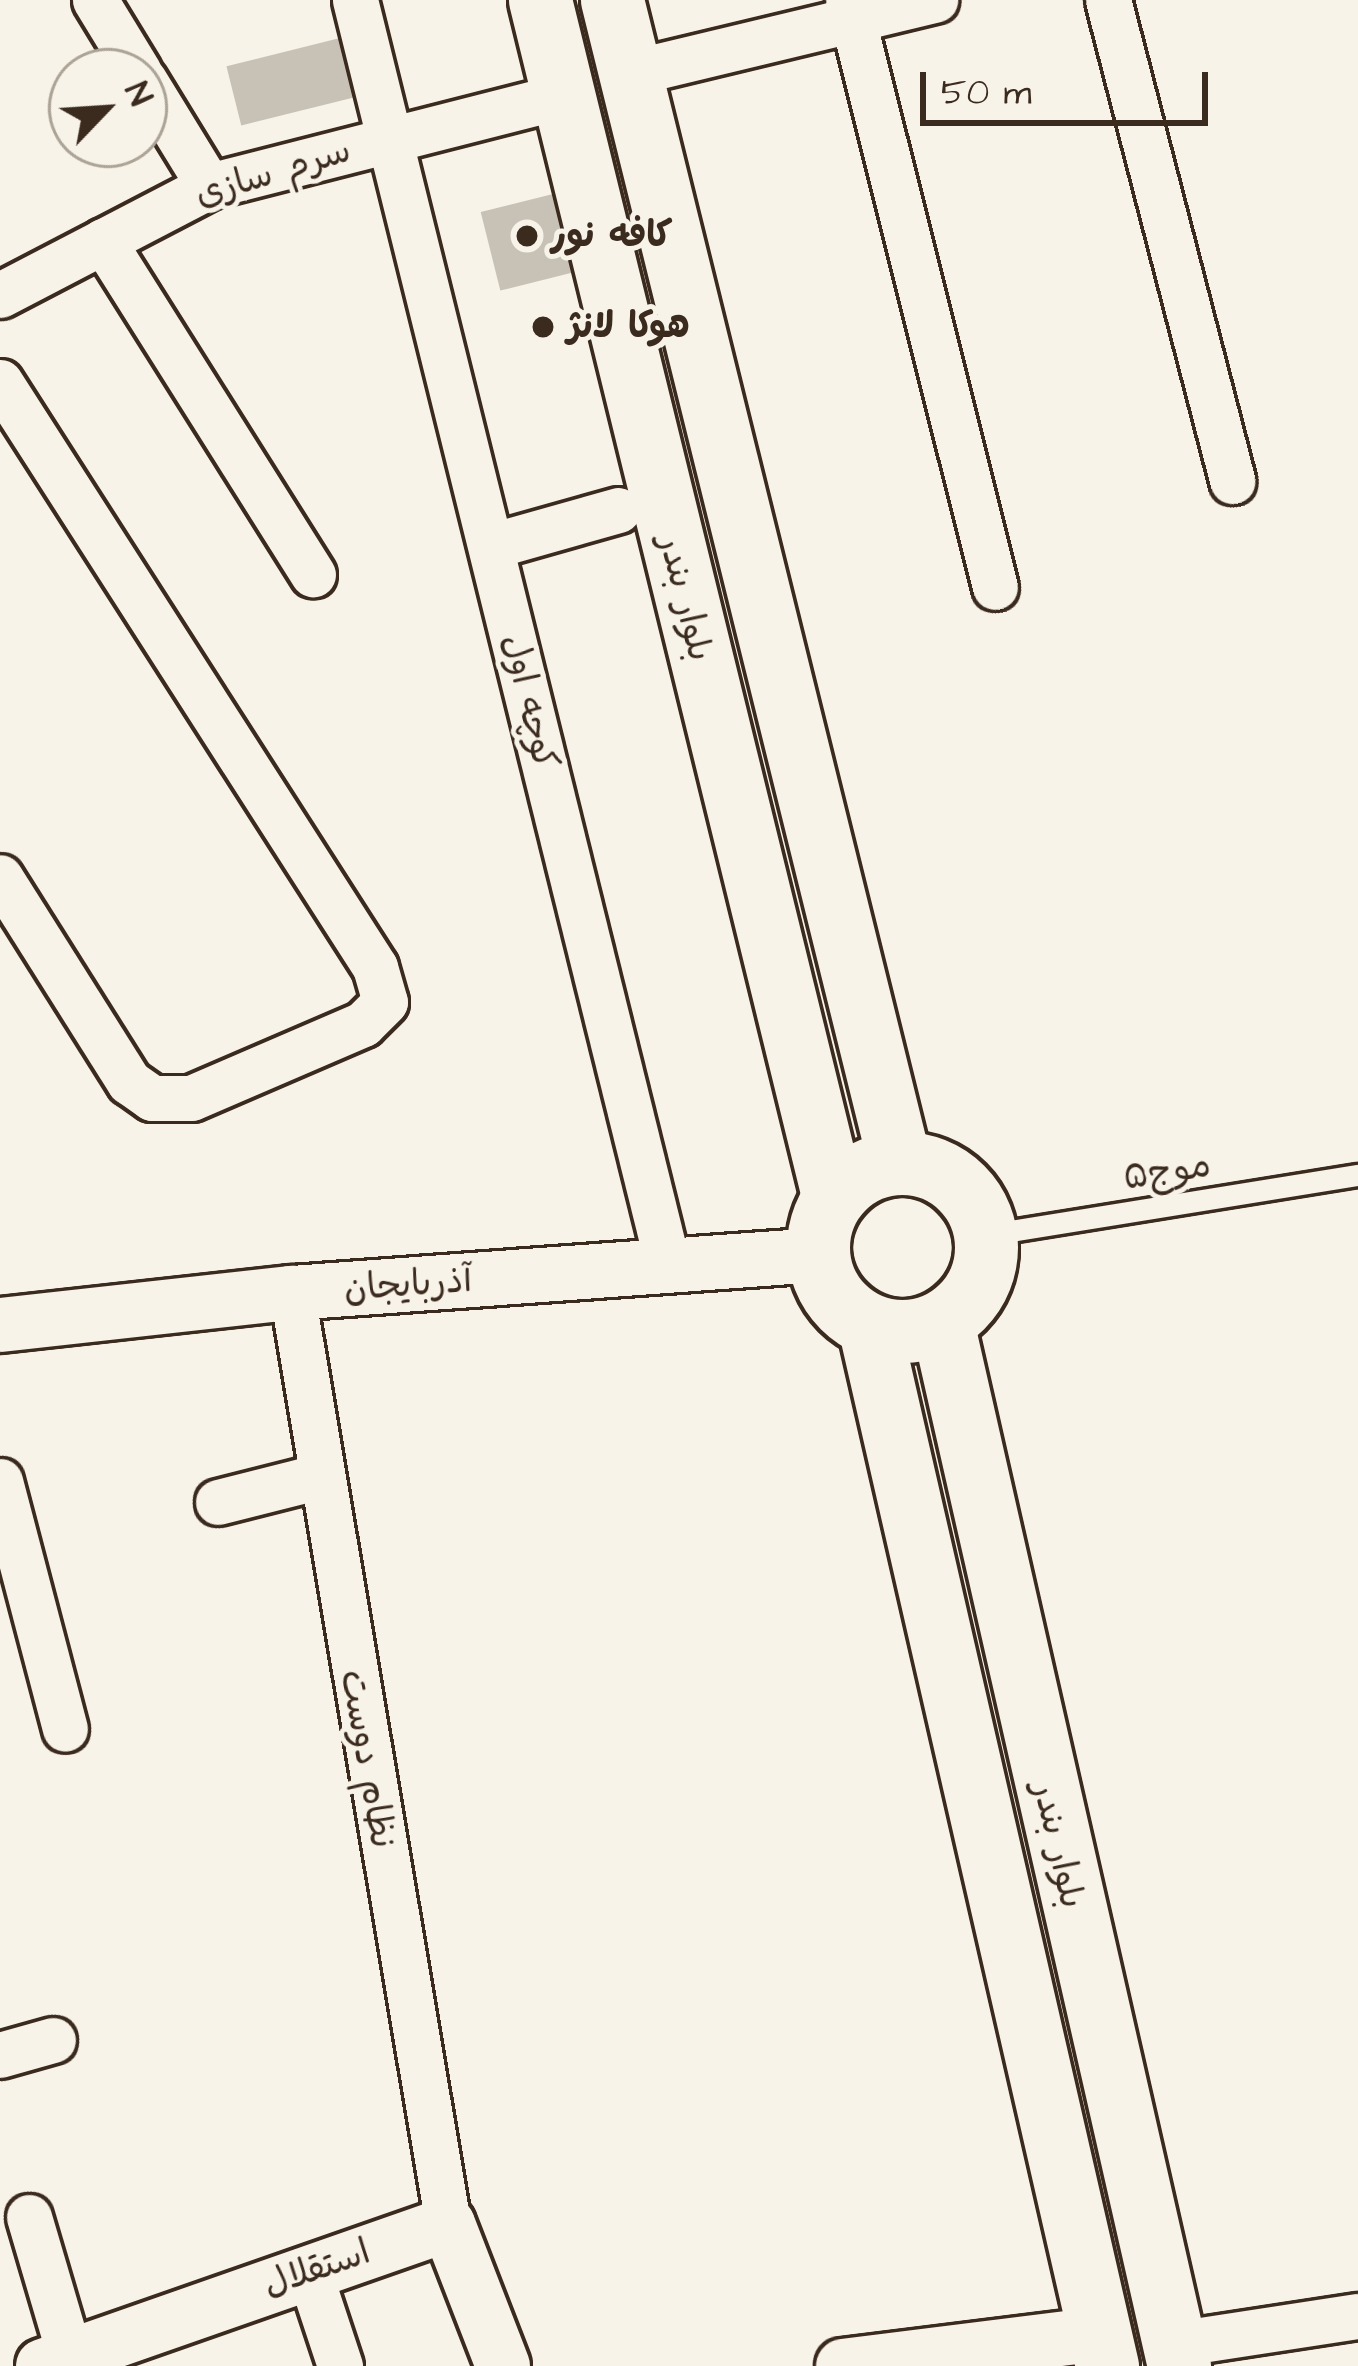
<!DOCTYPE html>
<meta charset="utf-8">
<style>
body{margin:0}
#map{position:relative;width:1358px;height:2366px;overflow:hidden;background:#f7f3e8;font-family:"Architects Daughter","Playpen Sans Arabic",sans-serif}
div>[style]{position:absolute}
.building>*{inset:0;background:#c8c1b6;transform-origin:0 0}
.roads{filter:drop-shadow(3px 0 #3b2a1e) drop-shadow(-3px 0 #3b2a1e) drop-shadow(0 3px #3b2a1e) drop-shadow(0 -3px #3b2a1e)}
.service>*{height:21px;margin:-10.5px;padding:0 10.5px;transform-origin:10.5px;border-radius:10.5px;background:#f7f3e8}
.minor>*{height:45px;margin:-22.5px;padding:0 22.5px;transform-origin:22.5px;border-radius:22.5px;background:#f7f3e8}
.tertiary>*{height:54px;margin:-27px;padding:0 27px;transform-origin:27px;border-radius:27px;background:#f7f3e8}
.secondary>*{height:63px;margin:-31.5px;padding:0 31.5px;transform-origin:31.5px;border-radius:31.5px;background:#f7f3e8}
.secondary>.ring{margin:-31.5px;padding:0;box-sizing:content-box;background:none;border:63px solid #f7f3e8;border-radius:50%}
.dots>*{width:33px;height:33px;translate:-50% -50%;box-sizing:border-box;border:6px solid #f7f3e8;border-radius:50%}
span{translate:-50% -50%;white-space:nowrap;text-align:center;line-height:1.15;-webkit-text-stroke:10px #f7f3e8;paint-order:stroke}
.street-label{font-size:36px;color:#3b2a1e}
.poi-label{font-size:36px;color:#3b2a1e;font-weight:700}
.left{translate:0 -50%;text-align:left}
.north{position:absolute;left:48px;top:48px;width:120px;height:120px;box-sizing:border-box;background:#f7f3e8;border:3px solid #aca397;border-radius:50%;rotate:65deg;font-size:33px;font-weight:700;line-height:48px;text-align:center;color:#3b2a1e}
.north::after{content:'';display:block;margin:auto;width:42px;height:54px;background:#3b2a1e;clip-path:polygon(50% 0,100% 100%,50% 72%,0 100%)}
.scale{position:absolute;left:920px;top:72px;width:288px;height:54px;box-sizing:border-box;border:6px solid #3b2a1e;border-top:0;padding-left:15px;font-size:36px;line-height:42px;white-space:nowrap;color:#3b2a1e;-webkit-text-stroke:9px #f7f3e8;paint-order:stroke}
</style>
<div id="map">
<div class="building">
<div style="left:340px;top:38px;width:61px;height:117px;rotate:76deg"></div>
<div style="left:569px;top:190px;width:81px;height:91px;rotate:76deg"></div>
</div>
<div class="roads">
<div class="service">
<div style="left:986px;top:1235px;width:377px;rotate:-9.2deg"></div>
</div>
<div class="minor">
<div style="left:95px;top:0;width:84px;rotate:58.6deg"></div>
<div style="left:355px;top:0;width:1304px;rotate:76.11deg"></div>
<div style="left:848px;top:0;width:605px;rotate:75.94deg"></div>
<div style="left:1108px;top:0;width:497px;rotate:75.5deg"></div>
<div style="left:630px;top:73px;width:314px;rotate:-13.5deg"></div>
<div style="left:144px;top:80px;width:124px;rotate:58.5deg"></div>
<div style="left:103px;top:241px;width:394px;rotate:57.8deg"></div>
<div style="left:0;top:295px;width:236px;rotate:-27.5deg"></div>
<div style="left:209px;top:186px;width:365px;rotate:-14.3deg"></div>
<div style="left:0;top:382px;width:695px;rotate:57.34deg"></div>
<div style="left:375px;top:967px;width:36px;rotate:74deg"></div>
<div style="left:385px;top:1002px;width:31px;rotate:135deg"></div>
<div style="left:363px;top:1024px;width:187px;rotate:156.7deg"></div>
<div style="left:191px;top:1098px;width:39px;rotate:180deg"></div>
<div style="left:152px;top:1098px;width:28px;rotate:-145deg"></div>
<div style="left:129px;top:1082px;width:242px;rotate:-122.2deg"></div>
<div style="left:491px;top:546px;width:132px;rotate:-15.8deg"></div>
<div style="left:292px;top:1293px;width:944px;rotate:80.49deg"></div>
<div style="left:0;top:1481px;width:256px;rotate:75.3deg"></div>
<div style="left:218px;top:1502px;width:106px;rotate:-14.2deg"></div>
<div style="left:0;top:2055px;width:55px;rotate:-15.8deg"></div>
<div style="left:29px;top:2217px;width:145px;rotate:73.6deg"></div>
<div style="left:309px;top:2272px;width:99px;rotate:71.7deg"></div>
<div style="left:1174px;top:2344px;width:186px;rotate:-8.7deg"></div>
</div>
<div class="tertiary">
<div style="left:0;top:1325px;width:294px;rotate:-6.3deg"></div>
<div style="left:292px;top:1293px;width:527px;rotate:-4.13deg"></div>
<div style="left:43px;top:2366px;width:429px;rotate:-19.3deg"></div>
<div style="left:448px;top:2224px;width:152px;rotate:68.8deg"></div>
<div style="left:843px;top:2366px;width:259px;rotate:-7.1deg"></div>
</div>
<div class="secondary">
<div style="left:540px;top:0;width:1231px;rotate:76.23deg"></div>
<div style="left:612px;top:0;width:1196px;rotate:76.11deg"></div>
<div class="ring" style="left:818px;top:1163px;width:105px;height:105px"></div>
<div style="left:942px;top:1322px;width:1071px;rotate:77.21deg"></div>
<div style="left:869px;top:1325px;width:1068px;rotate:77.12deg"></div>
</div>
</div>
<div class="dots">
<div style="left:527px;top:236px;background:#3b2a1e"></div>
<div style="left:543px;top:327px;background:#3b2a1e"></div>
</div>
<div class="street-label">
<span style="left:273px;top:173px;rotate:-17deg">سرم سازی</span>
<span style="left:685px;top:598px;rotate:76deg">بلوار بندر</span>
<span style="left:529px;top:702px;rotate:76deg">کوچه اول</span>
<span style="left:1167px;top:1172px;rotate:-9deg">موج۵</span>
<span style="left:408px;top:1285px;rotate:-4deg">آذربایجان</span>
<span style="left:367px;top:1759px;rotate:80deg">نظام دوست</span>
<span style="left:1058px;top:1845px;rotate:77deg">بلوار بندر</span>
<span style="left:317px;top:2269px;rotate:-19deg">استقلال</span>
</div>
<div class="poi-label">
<span class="left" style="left:551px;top:236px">کافه نور</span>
<span class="left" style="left:567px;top:327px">هوكا لانژ</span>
</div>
<div class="north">N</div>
<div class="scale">50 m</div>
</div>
